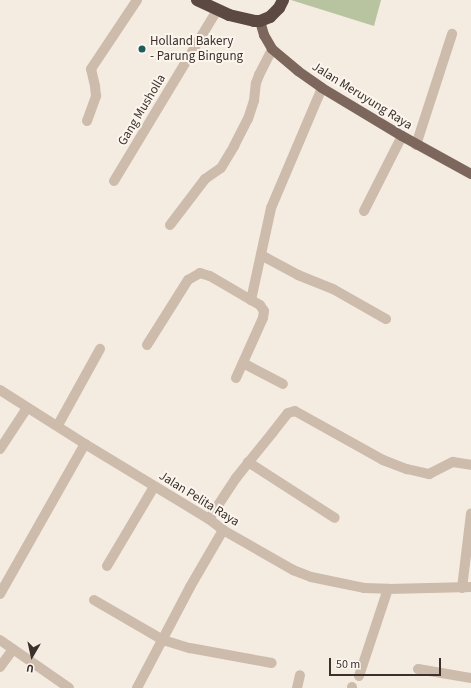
<!DOCTYPE html>
<style>
body{margin:0}
#map{position:relative;width:471px;height:688px;overflow:hidden;background:#f4ebe1;font-family:"Source Sans 3",sans-serif}
div>[style]{position:absolute}
.green>*{inset:0;background:#b8c4a0}
.minor>*{height:10px;margin:-5px;padding:0 5px;transform-origin:5px;border-radius:5px;background:#cdbbac}
.major>*{height:10px;margin:-5px;padding:0 5px;transform-origin:5px;border-radius:5px;background:#7d675c}
.highway>*{height:12px;margin:-6px;padding:0 6px;transform-origin:6px;border-radius:6px;background:#5c4a42}
.dots>*{width:11px;height:11px;translate:-50% -50%;box-sizing:border-box;border:2px solid #fbf5ee;border-radius:50%}
span{translate:-50% -50%;white-space:nowrap;text-align:center;line-height:1.15;-webkit-text-stroke:4px #fbf5ee;paint-order:stroke}
.poi-label{font-size:13px;color:#3b302b}
.left{translate:0 -50%;text-align:left}
.street-label{font-size:13px;color:#3b302b}
.north{position:absolute;left:12px;top:636px;width:40px;height:40px;-webkit-text-stroke:3px #fbf5ee;paint-order:stroke;rotate:189deg;font-size:11px;font-weight:700;line-height:16px;text-align:center;color:#3b302b}
.north::after{content:'';display:block;margin:auto;width:14px;height:18px;background:#3b302b;clip-path:polygon(50% 0,100% 100%,50% 72%,0 100%)}
.scale{position:absolute;left:329px;top:658px;width:112px;height:18px;box-sizing:border-box;border:2px solid #3b302b;border-top:0;padding-left:5px;font-size:12px;line-height:14px;white-space:nowrap;color:#3b302b;-webkit-text-stroke:3px #fbf5ee;paint-order:stroke}
</style>
<div id="map">
<div class="green">
<div style="clip-path:polygon(291px 0,381px 0,374px 26px)"></div>
</div>
<div class="minor">
<div style="left:87px;top:121px;width:27px;rotate:-70deg"></div>
<div style="left:96px;top:96px;width:10px;rotate:-96deg"></div>
<div style="left:95px;top:86px;width:17px;rotate:-103deg"></div>
<div style="left:91px;top:69px;width:83px;rotate:-56.3deg"></div>
<div style="left:416px;top:145px;width:117px;rotate:-72deg"></div>
<div style="left:114px;top:181px;width:200px;rotate:-58.9deg"></div>
<div style="left:364px;top:211px;width:84px;rotate:-63.1deg"></div>
<div style="left:170px;top:225px;width:58px;rotate:-52.7deg"></div>
<div style="left:205px;top:179px;width:19px;rotate:-35deg"></div>
<div style="left:221px;top:168px;width:26px;rotate:-59deg"></div>
<div style="left:234px;top:146px;width:30px;rotate:-63deg"></div>
<div style="left:248px;top:119px;width:19px;rotate:-72deg"></div>
<div style="left:254px;top:101px;width:18px;rotate:-84deg"></div>
<div style="left:256px;top:83px;width:9px;rotate:-69deg"></div>
<div style="left:259px;top:75px;width:29px;rotate:-63deg"></div>
<div style="left:261px;top:255px;width:42px;rotate:28.4deg"></div>
<div style="left:298px;top:275px;width:38px;rotate:22deg"></div>
<div style="left:333px;top:289px;width:61px;rotate:29.5deg"></div>
<div style="left:147px;top:345px;width:77px;rotate:-57.8deg"></div>
<div style="left:188px;top:280px;width:14px;rotate:-30deg"></div>
<div style="left:200px;top:273px;width:10px;rotate:17deg"></div>
<div style="left:210px;top:276px;width:48px;rotate:30.3deg"></div>
<div style="left:251px;top:300px;width:94px;rotate:-77.7deg"></div>
<div style="left:271px;top:208px;width:130px;rotate:-67deg"></div>
<div style="left:243px;top:363px;width:45px;rotate:27.7deg"></div>
<div style="left:236px;top:378px;width:66px;rotate:-65.8deg"></div>
<div style="left:263px;top:318px;width:7px;rotate:-82deg"></div>
<div style="left:264px;top:311px;width:7px;rotate:-124deg"></div>
<div style="left:260px;top:305px;width:10px;rotate:-151deg"></div>
<div style="left:0;top:390px;width:101px;rotate:32.4deg"></div>
<div style="left:58px;top:425px;width:87px;rotate:-61.1deg"></div>
<div style="left:0;top:449px;width:49px;rotate:-56.6deg"></div>
<div style="left:248px;top:462px;width:103px;rotate:32.8deg"></div>
<div style="left:209px;top:519px;width:49px;rotate:-56.6deg"></div>
<div style="left:236px;top:478px;width:59px;rotate:-51.2deg"></div>
<div style="left:273px;top:432px;width:24px;rotate:-52deg"></div>
<div style="left:288px;top:413px;width:7px;rotate:-16deg"></div>
<div style="left:295px;top:411px;width:101px;rotate:29.1deg"></div>
<div style="left:383px;top:460px;width:26px;rotate:21deg"></div>
<div style="left:407px;top:469px;width:23px;rotate:13deg"></div>
<div style="left:429px;top:474px;width:27px;rotate:-27deg"></div>
<div style="left:453px;top:462px;width:18px;rotate:9deg"></div>
<div style="left:107px;top:566px;width:92px;rotate:-59.3deg"></div>
<div style="left:462px;top:588px;width:75px;rotate:-83.1deg"></div>
<div style="left:0;top:594px;width:172px;rotate:-60.5deg"></div>
<div style="left:85px;top:444px;width:145px;rotate:31.2deg"></div>
<div style="left:209px;top:519px;width:18px;rotate:38deg"></div>
<div style="left:223px;top:530px;width:81px;rotate:29.7deg"></div>
<div style="left:293px;top:570px;width:19px;rotate:21deg"></div>
<div style="left:311px;top:577px;width:54px;rotate:11.7deg"></div>
<div style="left:364px;top:588px;width:24px;rotate:2deg"></div>
<div style="left:388px;top:589px;width:83px;rotate:-1.4deg"></div>
<div style="left:94px;top:600px;width:80px;rotate:30.1deg"></div>
<div style="left:163px;top:640px;width:28px;rotate:17deg"></div>
<div style="left:190px;top:648px;width:83px;rotate:10.4deg"></div>
<div style="left:0;top:640px;width:84px;rotate:34.8deg"></div>
<div style="left:0;top:667px;width:22px;rotate:-54deg"></div>
<div style="left:418px;top:669px;width:54px;rotate:9.6deg"></div>
<div style="left:359px;top:676px;width:92px;rotate:-71.6deg"></div>
<div style="left:137px;top:688px;width:114px;rotate:-62.3deg"></div>
<div style="left:190px;top:587px;width:66px;rotate:-59.9deg"></div>
<div style="left:297px;top:688px;width:13px;rotate:-77deg"></div>
<div style="left:352px;top:688px;width:1px;rotate:-90deg"></div>
</div>
<div class="major">
<div style="left:260px;top:21px;width:15px;rotate:74deg"></div>
<div style="left:264px;top:35px;width:16px;rotate:60deg"></div>
<div style="left:272px;top:49px;width:34px;rotate:40deg"></div>
<div style="left:298px;top:71px;width:29px;rotate:35deg"></div>
<div style="left:322px;top:88px;width:93px;rotate:31deg"></div>
<div style="left:402px;top:136px;width:79px;rotate:28.8deg"></div>
</div>
<div class="highway">
<div style="left:197px;top:0;width:35px;rotate:25deg"></div>
<div style="left:229px;top:15px;width:26px;rotate:13deg"></div>
<div style="left:254px;top:21px;width:6px"></div>
<div style="left:260px;top:21px;width:11px;rotate:-22deg"></div>
<div style="left:270px;top:17px;width:13px;rotate:-45deg"></div>
<div style="left:279px;top:8px;width:9px;rotate:-63deg"></div>
</div>
<div class="dots">
<div style="left:142px;top:49px;background:#1f5a5e"></div>
</div>
<div class="poi-label">
<span class="left" style="left:150px;top:49px">Holland Bakery<br>- Parung Bingung</span>
</div>
<div class="street-label">
<span style="left:362px;top:96px;rotate:32deg">Jalan Meruyung Raya</span>
<span style="left:142px;top:110px;rotate:-59deg">Gang Musholla</span>
<span style="left:199px;top:499px;rotate:32deg">Jalan Pelita Raya</span>
</div>
<div class="north">U</div>
<div class="scale">50 m</div>
</div>
